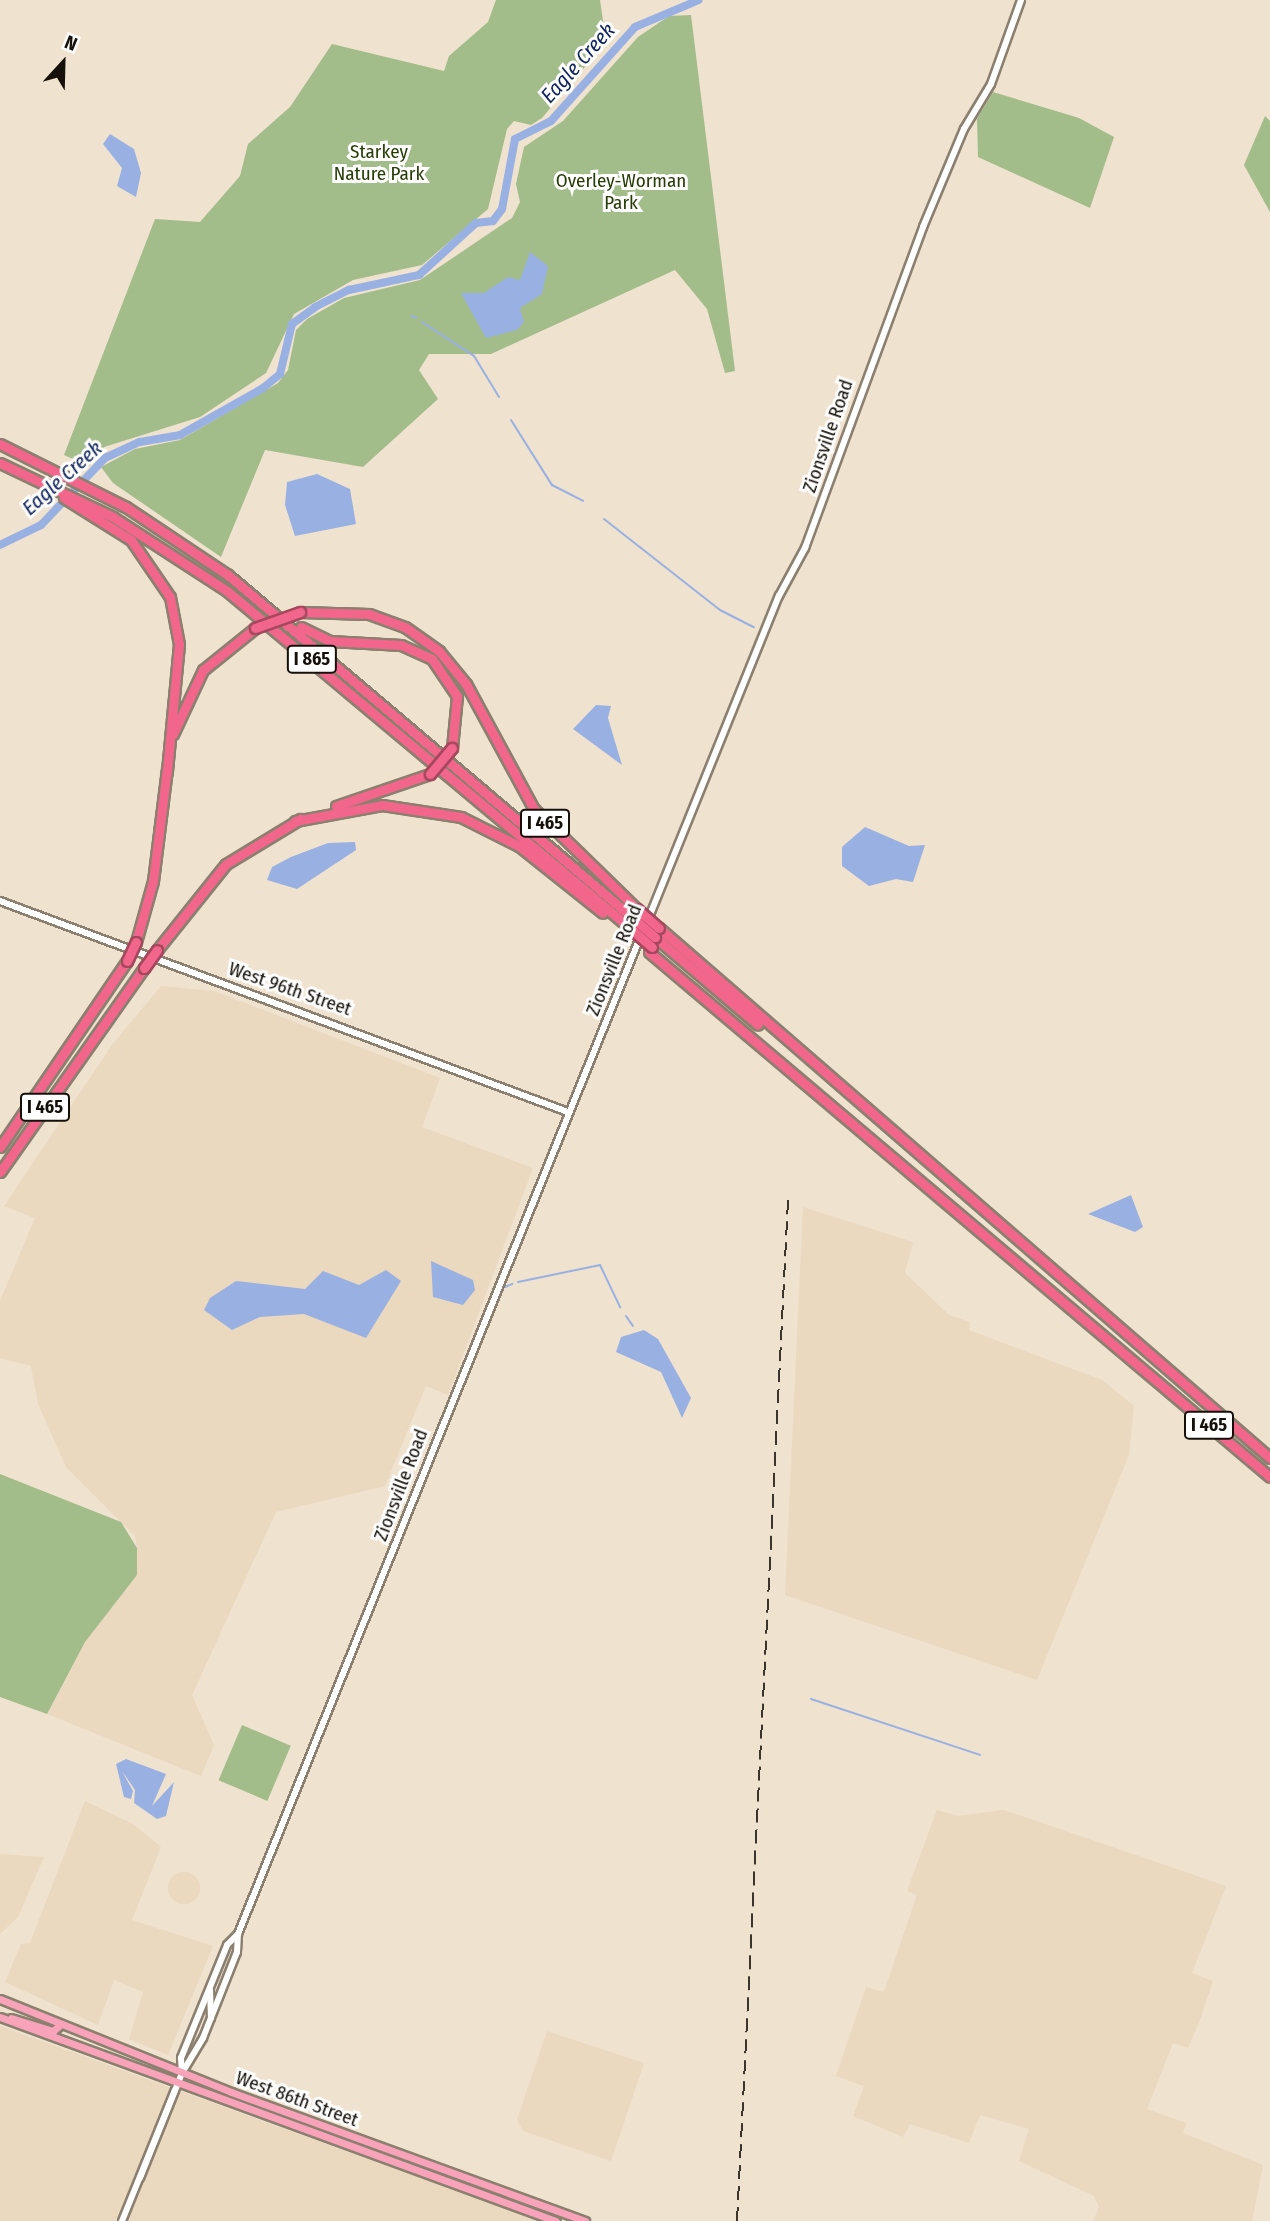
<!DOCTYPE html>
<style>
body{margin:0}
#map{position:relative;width:1270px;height:2221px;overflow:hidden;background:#efe2cf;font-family:"Fira Sans Condensed",sans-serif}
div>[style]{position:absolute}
.built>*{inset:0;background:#ead8bf}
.round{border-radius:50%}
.green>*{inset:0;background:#a2bc8a;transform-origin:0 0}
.water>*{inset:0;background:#99b1e2}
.stream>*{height:2px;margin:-1px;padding:0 1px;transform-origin:1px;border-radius:1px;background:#99b1e2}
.river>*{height:8px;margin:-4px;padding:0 4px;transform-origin:4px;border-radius:4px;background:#99b1e2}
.roads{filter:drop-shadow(2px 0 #8b806f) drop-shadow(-2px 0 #8b806f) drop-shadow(0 2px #8b806f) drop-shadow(0 -2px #8b806f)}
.secondary>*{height:6px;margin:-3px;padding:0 3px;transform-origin:3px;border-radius:3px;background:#fff}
.primary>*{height:7px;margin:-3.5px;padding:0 3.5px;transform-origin:3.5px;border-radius:3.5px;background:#f8a3b9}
.motorway>*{height:9px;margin:-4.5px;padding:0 4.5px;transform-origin:4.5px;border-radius:4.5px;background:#f3668b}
.rail>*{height:2px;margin-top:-1px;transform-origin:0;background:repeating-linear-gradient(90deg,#3b352c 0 14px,transparent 0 21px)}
.bridges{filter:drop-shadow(2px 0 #a5485e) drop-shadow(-2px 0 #a5485e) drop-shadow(0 2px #a5485e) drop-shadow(0 -2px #a5485e)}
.motorway-bridge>*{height:9px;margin:-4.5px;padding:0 4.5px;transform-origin:4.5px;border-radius:4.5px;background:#f3668b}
span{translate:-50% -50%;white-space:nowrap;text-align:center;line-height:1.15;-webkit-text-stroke:6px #fff;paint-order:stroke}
.shield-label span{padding:2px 5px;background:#fff;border:2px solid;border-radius:5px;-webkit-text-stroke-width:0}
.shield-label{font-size:18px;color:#15110a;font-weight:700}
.park-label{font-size:19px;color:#263d05}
.street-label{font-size:19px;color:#15110a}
.water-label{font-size:21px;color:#0d245c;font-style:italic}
.north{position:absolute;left:28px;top:28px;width:70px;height:70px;-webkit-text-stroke:5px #fff;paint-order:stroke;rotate:22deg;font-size:19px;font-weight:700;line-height:28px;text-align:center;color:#15110a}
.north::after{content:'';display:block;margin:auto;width:24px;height:32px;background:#15110a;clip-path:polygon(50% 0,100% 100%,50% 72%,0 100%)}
</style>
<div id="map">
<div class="built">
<div style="clip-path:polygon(161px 986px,214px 991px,440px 1078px,422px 1127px,533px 1168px,448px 1395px,426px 1386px,385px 1486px,276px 1512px,192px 1695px,214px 1745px,201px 1776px,47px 1714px,85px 1642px,137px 1575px,137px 1548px,135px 1536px,66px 1467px,38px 1404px,31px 1366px,0 1358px,0 1301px,35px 1218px,4px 1206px,112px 1045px)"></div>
<div style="clip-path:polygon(803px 1207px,913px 1242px,905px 1273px,949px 1315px,970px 1322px,969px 1330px,1102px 1380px,1134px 1406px,1129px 1455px,1037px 1680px,785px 1595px)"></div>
<div style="clip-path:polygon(85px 1801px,133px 1824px,161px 1847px,132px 1920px,213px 1946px,168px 2055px,129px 2039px,143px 1992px,114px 1980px,98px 2025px,5px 1982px,21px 1944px,30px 1943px)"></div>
<div style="clip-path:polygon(937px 1810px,958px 1816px,1004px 1810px,1226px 1886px,1192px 1973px,1213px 1981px,1200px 2020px,1188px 2048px,1173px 2043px,1147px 2109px,1186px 2123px,1183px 2133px,1263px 2165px,1252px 2221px,1093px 2221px,1099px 2207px,1094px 2196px,1019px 2161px,1029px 2129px,980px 2115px,969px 2143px,910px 2124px,903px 2137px,853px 2116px,864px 2086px,836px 2076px,866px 1987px,884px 1992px,917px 1895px,907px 1891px)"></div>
<div style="clip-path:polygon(0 1854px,44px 1857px,18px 1917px,0 1934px)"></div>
<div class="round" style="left:168px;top:1872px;width:32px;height:32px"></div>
<div style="clip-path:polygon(0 2026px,539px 2221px,0 2221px)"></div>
<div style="clip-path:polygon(547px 2031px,644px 2063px,611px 2161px,523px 2131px,517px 2120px)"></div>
</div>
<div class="green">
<div style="clip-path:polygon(496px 0,600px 0,606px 42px,542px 118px,531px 125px,514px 121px,507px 129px,488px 209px,422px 265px,353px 280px,294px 314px,266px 373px,200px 417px,104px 447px,89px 466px,64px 455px,155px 219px,200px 222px,240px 176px,248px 144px,290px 107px,332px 44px,444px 71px,449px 56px,488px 22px)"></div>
<div style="clip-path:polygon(691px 15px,735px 371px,725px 373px,707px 309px,675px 270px,491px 354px,429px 354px,419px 370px,438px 399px,363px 467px,265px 450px,221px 557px,113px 483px,101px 467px,135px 449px,180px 440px,278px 383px,288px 370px,296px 330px,307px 319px,344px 298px,420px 280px,512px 218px,520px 202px,516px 184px,524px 147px,563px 121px,638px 37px,669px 16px)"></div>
<div style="clip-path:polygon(993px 92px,1079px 118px,1114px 137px,1090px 208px,978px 157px,977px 119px)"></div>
<div style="clip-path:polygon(1265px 116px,1270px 121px,1270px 212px,1244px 165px)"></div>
<div style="clip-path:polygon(0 1474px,121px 1522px,137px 1548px,137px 1575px,85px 1642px,47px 1714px,0 1697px)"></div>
<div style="left:242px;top:1725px;width:53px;height:60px;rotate:23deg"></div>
</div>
<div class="water">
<div style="clip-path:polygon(110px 134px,134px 149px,141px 173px,136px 197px,117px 186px,122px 168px,103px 144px)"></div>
<div style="clip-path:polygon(530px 252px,548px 266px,542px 294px,520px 308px,524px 322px,517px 330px,486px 338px,461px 293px,484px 293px,508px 277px,520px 280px)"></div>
<div style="clip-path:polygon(317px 474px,350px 489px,356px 524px,295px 536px,285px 505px,287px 482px)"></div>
<div style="clip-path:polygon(596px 705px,611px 706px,608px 718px,622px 765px,573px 729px)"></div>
<div style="clip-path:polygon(865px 827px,909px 846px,925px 845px,913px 882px,896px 879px,869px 886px,842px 866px,842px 847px)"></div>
<div style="clip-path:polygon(355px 842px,356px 850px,297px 889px,267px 880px,272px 867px,291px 857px,328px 843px)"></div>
<div style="clip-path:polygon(1131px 1195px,1143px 1227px,1135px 1232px,1088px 1214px)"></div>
<div style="clip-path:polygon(431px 1261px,473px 1280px,475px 1290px,463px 1305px,433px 1297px)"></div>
<div style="clip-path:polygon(386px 1270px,401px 1281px,366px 1338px,304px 1314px,260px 1317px,232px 1330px,204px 1310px,210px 1298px,236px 1281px,305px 1289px,323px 1271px,359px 1285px)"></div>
<div style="clip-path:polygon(644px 1330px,658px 1339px,691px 1398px,682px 1418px,661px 1372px,616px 1352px,621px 1337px)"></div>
<div style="clip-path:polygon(126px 1759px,166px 1774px,152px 1806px,174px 1782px,166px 1816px,157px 1819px,134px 1803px,135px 1790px,122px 1771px,133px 1791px,131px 1799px,124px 1797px,116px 1764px)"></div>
</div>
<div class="stream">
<div style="left:411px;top:316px;width:6px;rotate:18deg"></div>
<div style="left:422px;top:322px;width:62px;rotate:33.2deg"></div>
<div style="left:474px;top:356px;width:48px;rotate:58.6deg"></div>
<div style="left:511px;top:420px;width:77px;rotate:57.8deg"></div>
<div style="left:552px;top:485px;width:35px;rotate:27deg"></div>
<div style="left:604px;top:519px;width:147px;rotate:38.1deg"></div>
<div style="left:720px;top:610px;width:38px;rotate:27deg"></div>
<div style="left:518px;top:1282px;width:84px;rotate:-11.7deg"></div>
<div style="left:600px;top:1265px;width:47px;rotate:64.5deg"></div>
<div style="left:505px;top:1287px;width:8px;rotate:-23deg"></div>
<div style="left:626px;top:1316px;width:12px;rotate:55deg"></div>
<div style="left:811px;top:1699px;width:178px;rotate:18.3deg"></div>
</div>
<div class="river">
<div style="left:0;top:545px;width:46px;rotate:-26deg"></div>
<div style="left:41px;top:525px;width:93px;rotate:-46.3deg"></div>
<div style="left:105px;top:458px;width:38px;rotate:-25deg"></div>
<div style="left:140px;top:442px;width:41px;rotate:-9.9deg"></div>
<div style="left:180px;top:435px;width:95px;rotate:-29.5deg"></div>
<div style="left:263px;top:388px;width:22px;rotate:-39deg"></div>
<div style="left:280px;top:374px;width:51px;rotate:-76.5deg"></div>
<div style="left:292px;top:324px;width:29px;rotate:-36deg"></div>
<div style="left:315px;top:307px;width:38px;rotate:-27deg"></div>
<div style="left:349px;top:290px;width:72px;rotate:-12.1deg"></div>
<div style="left:419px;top:275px;width:77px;rotate:-42.4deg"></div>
<div style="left:476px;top:223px;width:17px;rotate:-7deg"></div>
<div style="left:493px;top:221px;width:15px;rotate:-53deg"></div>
<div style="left:502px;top:209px;width:71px;rotate:-79.5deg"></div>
<div style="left:515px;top:139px;width:40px;rotate:-26.6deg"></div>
<div style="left:551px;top:121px;width:126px;rotate:-48.2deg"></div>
<div style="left:635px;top:27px;width:69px;rotate:-22.9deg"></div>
</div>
<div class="roads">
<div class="secondary">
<div style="left:0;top:901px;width:606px;rotate:20.38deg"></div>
<div style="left:647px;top:922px;width:352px;rotate:-68deg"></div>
<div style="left:779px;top:596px;width:55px;rotate:-61.6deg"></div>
<div style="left:805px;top:548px;width:342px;rotate:-69.8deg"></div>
<div style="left:923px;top:227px;width:106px;rotate:-67.3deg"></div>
<div style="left:964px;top:129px;width:52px;rotate:-59deg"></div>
<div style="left:991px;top:84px;width:89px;rotate:-70.3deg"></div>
<div style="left:210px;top:1990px;width:28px;rotate:88deg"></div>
<div style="left:182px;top:2073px;width:41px;rotate:-59deg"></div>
<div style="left:203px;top:2038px;width:92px;rotate:-68.4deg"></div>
<div style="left:237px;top:1952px;width:18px;rotate:-87deg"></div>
<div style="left:238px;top:1934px;width:1077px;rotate:-68.03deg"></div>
<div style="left:140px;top:2178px;width:113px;rotate:-68.2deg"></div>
<div style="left:182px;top:2073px;width:15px;rotate:-94deg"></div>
<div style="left:181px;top:2058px;width:122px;rotate:-67.8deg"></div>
<div style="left:227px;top:1945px;width:16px;rotate:-45deg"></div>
<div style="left:122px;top:2221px;width:141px;rotate:-68deg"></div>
</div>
<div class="primary">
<div style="left:0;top:1999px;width:249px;rotate:21.9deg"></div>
<div style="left:231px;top:2092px;width:377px;rotate:20deg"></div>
<div style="left:0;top:2017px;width:592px;rotate:20.15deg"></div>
<div style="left:11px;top:2018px;width:44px;rotate:17.2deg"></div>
<div style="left:53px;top:2031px;width:9px;rotate:-41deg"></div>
</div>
<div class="motorway">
<div style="left:0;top:444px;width:141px;rotate:26.6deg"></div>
<div style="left:126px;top:507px;width:123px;rotate:33.7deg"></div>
<div style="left:228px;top:575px;width:532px;rotate:40.27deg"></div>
<div style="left:0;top:463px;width:125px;rotate:25.5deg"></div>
<div style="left:113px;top:517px;width:136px;rotate:33deg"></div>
<div style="left:227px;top:591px;width:525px;rotate:39.9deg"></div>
<div style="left:64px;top:498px;width:79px;rotate:32.1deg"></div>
<div style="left:131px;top:540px;width:69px;rotate:55.6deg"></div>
<div style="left:170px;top:597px;width:48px;rotate:79.2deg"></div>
<div style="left:179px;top:644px;width:129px;rotate:95.4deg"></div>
<div style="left:300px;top:612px;width:69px;rotate:1.7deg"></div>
<div style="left:369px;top:614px;width:38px;rotate:20deg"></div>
<div style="left:405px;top:627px;width:42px;rotate:35.2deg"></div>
<div style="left:439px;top:651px;width:43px;rotate:50.7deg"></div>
<div style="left:466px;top:684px;width:142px;rotate:61.5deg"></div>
<div style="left:534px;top:809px;width:144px;rotate:44.2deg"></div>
<div style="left:301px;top:627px;width:32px;rotate:26deg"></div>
<div style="left:330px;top:641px;width:71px;rotate:3.2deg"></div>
<div style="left:401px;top:645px;width:34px;rotate:24deg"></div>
<div style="left:432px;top:659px;width:45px;rotate:56deg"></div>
<div style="left:457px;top:696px;width:52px;rotate:95.5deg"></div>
<div style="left:173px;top:734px;width:71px;rotate:-64.9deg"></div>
<div style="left:203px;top:670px;width:67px;rotate:-38.9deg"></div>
<div style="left:336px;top:806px;width:99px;rotate:-18.8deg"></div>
<div style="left:295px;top:821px;width:88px;rotate:-10.4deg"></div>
<div style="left:382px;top:805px;width:80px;rotate:8.6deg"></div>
<div style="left:461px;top:817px;width:65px;rotate:26.6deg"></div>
<div style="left:519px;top:846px;width:107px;rotate:38.6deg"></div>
<div style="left:659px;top:928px;width:809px;rotate:40.94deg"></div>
<div style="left:655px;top:937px;width:135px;rotate:40.5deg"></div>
<div style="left:136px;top:942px;width:63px;rotate:-74.4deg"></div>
<div style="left:153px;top:881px;width:113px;rotate:-82.9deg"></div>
<div style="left:157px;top:950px;width:110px;rotate:-51.3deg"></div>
<div style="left:226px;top:864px;width:87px;rotate:-31.3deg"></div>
<div style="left:649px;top:952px;width:813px;rotate:40.21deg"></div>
<div style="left:0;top:1147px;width:225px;rotate:-55.7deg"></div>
<div style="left:0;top:1172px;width:250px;rotate:-54.8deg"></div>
</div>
</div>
<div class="rail">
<div style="left:737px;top:2221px;width:1022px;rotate:-87.14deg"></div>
</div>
<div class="bridges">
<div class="motorway-bridge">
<div style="left:255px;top:628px;width:48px;rotate:-19.6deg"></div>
<div style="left:430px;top:774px;width:34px;rotate:-50deg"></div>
<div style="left:637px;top:909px;width:29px;rotate:41deg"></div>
<div style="left:634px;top:919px;width:28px;rotate:41deg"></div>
<div style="left:630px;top:928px;width:29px;rotate:41deg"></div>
<div style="left:127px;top:961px;width:21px;rotate:-65deg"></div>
<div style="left:144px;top:968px;width:22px;rotate:-54deg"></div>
</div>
</div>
<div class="shield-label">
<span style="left:312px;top:659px">I 865</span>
<span style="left:545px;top:823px">I 465</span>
<span style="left:45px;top:1107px">I 465</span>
<span style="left:1209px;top:1425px">I 465</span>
</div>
<div class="park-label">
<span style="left:379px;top:163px">Starkey<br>Nature Park</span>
<span style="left:621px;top:192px">Overley-Worman<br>Park</span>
</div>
<div class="street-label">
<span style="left:828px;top:436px;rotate:-71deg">Zionsville Road</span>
<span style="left:614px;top:960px;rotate:-68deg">Zionsville Road</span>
<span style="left:290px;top:989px;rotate:19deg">West 96th Street</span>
<span style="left:401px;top:1485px;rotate:-69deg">Zionsville Road</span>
<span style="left:297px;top:2099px;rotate:20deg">West 86th Street</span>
</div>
<div class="water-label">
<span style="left:578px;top:63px;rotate:-48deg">Eagle Creek</span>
<span style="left:62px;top:478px;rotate:-42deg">Eagle Creek</span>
</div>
<div class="north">N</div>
</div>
